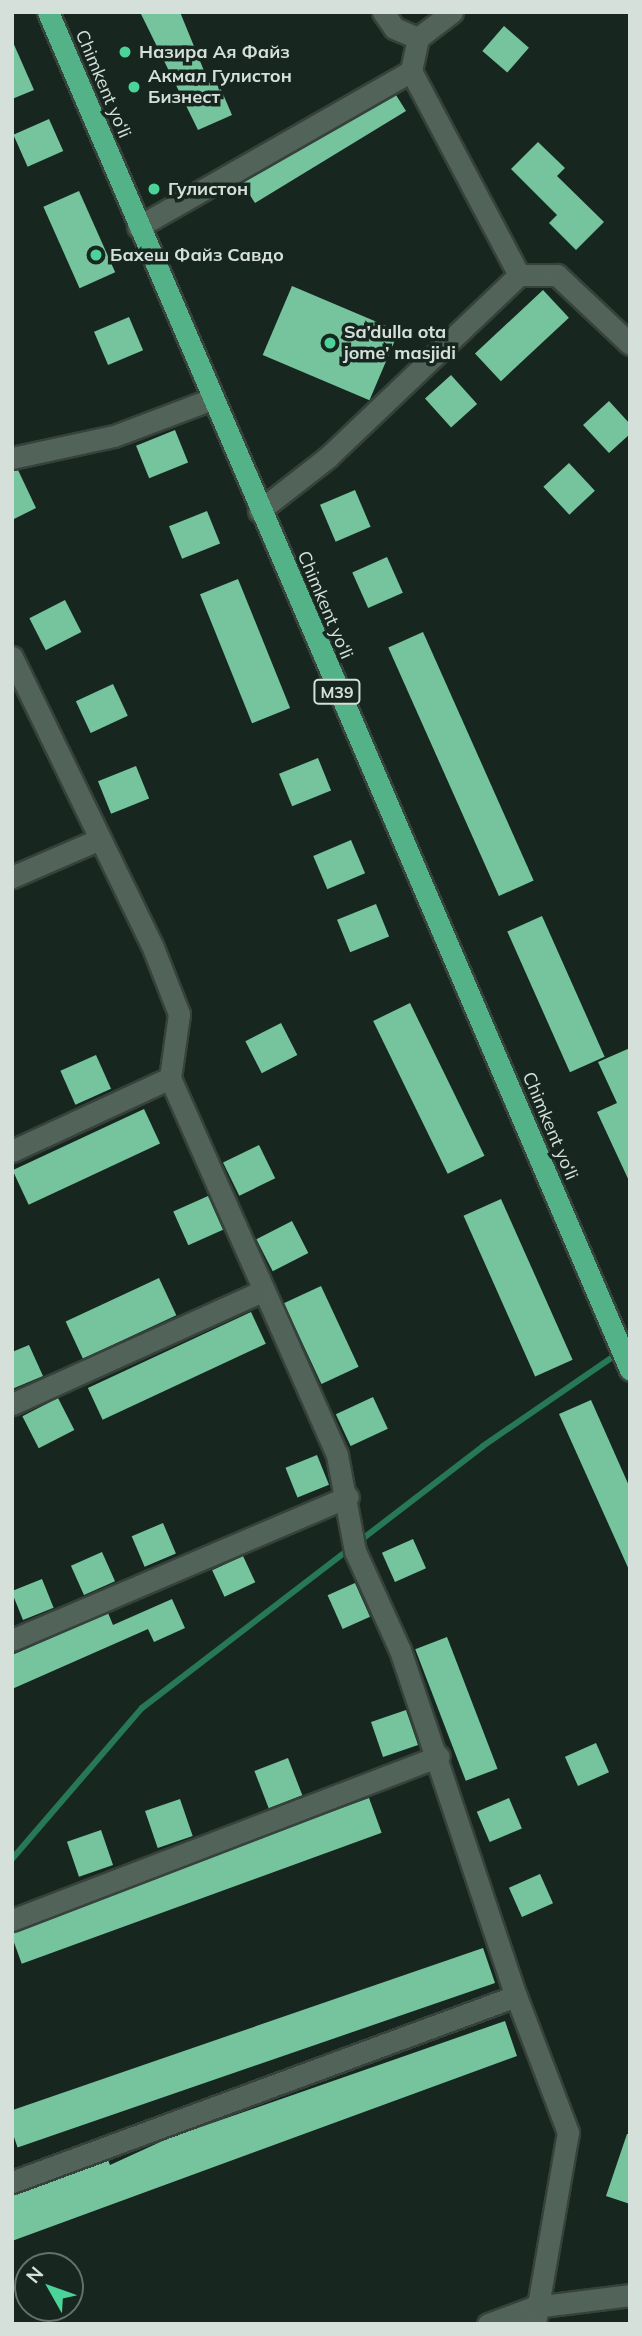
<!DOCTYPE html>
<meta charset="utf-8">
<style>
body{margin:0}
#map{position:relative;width:642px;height:2336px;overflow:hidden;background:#17271f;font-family:Mulish,sans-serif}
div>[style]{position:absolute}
.stream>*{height:6px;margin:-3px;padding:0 3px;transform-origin:3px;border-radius:3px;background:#267856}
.building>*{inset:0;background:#75c49d;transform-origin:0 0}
.roads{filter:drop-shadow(2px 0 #36423b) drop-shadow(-2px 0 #36423b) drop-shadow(0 2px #36423b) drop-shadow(0 -2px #36423b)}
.street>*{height:21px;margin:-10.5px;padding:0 10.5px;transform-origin:10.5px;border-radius:10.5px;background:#52645a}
.highway>*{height:21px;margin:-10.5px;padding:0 10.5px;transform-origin:10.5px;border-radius:10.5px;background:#53b287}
.dots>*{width:19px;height:19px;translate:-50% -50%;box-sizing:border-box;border:4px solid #17271f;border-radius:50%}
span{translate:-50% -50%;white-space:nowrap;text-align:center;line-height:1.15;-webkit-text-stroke:7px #17271f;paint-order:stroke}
.shield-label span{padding:2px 5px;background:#17271f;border:2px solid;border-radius:5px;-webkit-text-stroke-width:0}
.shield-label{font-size:16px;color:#d6e0db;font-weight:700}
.poi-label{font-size:18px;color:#d6e0db;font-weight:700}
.left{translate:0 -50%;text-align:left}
.street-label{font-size:18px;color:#d6e0db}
.frame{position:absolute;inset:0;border:14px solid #d6e0db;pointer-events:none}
.north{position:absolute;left:14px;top:2252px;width:70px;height:70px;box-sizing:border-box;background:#17271f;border:2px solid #63716a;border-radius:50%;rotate:310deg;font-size:19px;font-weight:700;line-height:28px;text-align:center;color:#d6e0db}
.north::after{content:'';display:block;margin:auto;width:24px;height:32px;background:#4cd39a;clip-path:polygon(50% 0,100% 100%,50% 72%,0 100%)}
</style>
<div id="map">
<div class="stream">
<div style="left:12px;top:1859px;width:199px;rotate:-49.3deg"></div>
<div style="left:142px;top:1708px;width:430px;rotate:-37.5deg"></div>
<div style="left:483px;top:1446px;width:163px;rotate:-34.5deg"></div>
</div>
<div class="building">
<div style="clip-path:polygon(140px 12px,180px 12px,209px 83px,217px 80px,232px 115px,198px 130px)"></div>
<div style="left:504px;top:26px;width:33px;height:33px;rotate:41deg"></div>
<div style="clip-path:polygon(12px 40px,34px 90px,12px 99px)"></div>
<div style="clip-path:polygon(396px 95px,406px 111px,255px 203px,242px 183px)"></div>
<div style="left:49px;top:119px;width:35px;height:39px;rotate:66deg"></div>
<div style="clip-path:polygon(538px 142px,565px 168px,557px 176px,604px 222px,576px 250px,549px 223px,557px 215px,511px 169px)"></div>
<div style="left:79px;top:191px;width:89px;height:39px;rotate:66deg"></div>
<div style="left:292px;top:286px;width:116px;height:75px;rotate:23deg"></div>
<div style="left:543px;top:290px;width:38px;height:93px;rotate:47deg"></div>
<div style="left:129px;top:317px;width:36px;height:38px;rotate:67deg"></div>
<div style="left:451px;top:375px;width:39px;height:35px;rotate:48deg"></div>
<div style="clip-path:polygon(609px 401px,630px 424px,630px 434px,609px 453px,583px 425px)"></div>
<div style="left:175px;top:430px;width:35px;height:42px;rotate:68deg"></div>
<div style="left:569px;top:463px;width:38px;height:35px;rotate:47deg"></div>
<div style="clip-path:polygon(18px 470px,36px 508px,12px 520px,12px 471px)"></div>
<div style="left:355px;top:490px;width:40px;height:38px;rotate:67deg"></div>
<div style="left:207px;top:511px;width:35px;height:41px;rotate:68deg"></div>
<div style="left:387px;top:557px;width:39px;height:38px;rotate:66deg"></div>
<div style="left:238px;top:579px;width:139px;height:41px;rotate:68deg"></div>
<div style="left:65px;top:600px;width:36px;height:40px;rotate:63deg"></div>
<div style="left:423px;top:632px;width:272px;height:38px;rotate:66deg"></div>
<div style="left:113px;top:684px;width:35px;height:41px;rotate:65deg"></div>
<div style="left:318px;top:758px;width:35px;height:42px;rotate:68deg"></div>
<div style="left:136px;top:766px;width:35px;height:41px;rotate:68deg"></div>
<div style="left:351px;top:840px;width:36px;height:41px;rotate:67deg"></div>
<div style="left:376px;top:904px;width:35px;height:42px;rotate:68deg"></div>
<div style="left:542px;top:916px;width:154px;height:38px;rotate:66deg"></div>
<div style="left:410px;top:1003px;width:170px;height:41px;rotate:64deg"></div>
<div style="left:281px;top:1023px;width:36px;height:40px;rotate:63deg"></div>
<div style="clip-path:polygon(630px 1048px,630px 1183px,597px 1112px,617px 1103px,598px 1062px)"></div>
<div style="left:96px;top:1055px;width:37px;height:39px;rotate:66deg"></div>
<div style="left:144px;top:1109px;width:38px;height:145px;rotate:65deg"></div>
<div style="left:259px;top:1145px;width:37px;height:40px;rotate:64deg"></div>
<div style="left:208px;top:1196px;width:37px;height:38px;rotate:66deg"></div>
<div style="left:501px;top:1199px;width:176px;height:41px;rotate:66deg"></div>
<div style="left:292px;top:1221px;width:36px;height:40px;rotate:63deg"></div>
<div style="left:159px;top:1278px;width:41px;height:103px;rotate:65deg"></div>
<div style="left:321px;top:1286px;width:89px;height:41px;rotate:65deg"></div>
<div style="left:251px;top:1312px;width:35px;height:180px;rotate:65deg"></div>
<div style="clip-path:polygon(29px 1345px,43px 1376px,12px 1389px,12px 1352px)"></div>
<div style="left:373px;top:1397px;width:35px;height:41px;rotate:65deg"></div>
<div style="left:58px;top:1398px;width:36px;height:40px;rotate:63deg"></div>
<div style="clip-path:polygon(591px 1400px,630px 1488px,630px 1572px,559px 1414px)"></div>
<div style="left:317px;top:1455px;width:32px;height:34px;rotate:68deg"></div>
<div style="left:163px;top:1523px;width:33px;height:34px;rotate:67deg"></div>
<div style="left:413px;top:1539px;width:32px;height:34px;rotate:66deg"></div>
<div style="left:102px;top:1552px;width:32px;height:34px;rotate:66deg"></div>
<div style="left:243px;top:1556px;width:29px;height:34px;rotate:65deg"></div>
<div style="left:42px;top:1579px;width:31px;height:33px;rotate:68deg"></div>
<div style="left:355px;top:1583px;width:37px;height:30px;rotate:66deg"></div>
<div style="clip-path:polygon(172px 1599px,185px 1628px,154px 1642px,148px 1629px,12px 1689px,12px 1655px,108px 1613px,113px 1625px)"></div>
<div style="left:447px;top:1637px;width:141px;height:34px;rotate:69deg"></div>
<div style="left:406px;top:1710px;width:37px;height:37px;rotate:71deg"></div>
<div style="left:596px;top:1743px;width:32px;height:34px;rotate:66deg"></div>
<div style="left:288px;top:1758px;width:40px;height:36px;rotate:69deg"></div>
<div style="left:369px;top:1798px;width:37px;height:383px;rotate:70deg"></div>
<div style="left:509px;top:1798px;width:33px;height:35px;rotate:67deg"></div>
<div style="left:180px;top:1799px;width:39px;height:37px;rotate:71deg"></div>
<div style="left:101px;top:1830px;width:37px;height:36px;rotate:71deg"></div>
<div style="left:540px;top:1874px;width:32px;height:34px;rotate:66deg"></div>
<div style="left:483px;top:1948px;width:37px;height:505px;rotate:71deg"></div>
<div style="clip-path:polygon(505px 2021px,517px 2056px,12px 2241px,12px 2195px,108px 2160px,110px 2165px,169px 2138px)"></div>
<div style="clip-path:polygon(627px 2134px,630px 2134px,630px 2204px,606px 2196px)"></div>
</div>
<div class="roads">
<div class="street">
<div style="left:383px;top:12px;width:19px;rotate:55deg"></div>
<div style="left:394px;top:28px;width:26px;rotate:23deg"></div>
<div style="left:418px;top:38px;width:34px;rotate:102deg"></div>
<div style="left:411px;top:71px;width:231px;rotate:62.1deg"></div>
<div style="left:519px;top:275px;width:38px"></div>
<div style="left:557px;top:275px;width:100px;rotate:43.4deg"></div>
<div style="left:418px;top:38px;width:43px;rotate:-37.4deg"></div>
<div style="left:138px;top:227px;width:314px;rotate:-29.7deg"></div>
<div style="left:12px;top:458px;width:104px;rotate:-12.2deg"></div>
<div style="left:114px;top:436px;width:105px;rotate:-20.7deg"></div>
<div style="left:259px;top:511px;width:88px;rotate:-38deg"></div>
<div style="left:328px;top:457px;width:264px;rotate:-43.6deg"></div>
<div style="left:12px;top:657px;width:320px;rotate:64.1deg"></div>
<div style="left:152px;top:945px;width:74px;rotate:68.6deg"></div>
<div style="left:179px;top:1014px;width:65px;rotate:98deg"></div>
<div style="left:170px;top:1078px;width:412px;rotate:66.1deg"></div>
<div style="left:337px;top:1455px;width:98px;rotate:79.4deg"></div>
<div style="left:355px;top:1551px;width:109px;rotate:65.6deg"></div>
<div style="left:400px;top:1650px;width:365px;rotate:71.5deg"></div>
<div style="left:516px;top:1996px;width:146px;rotate:69.1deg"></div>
<div style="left:568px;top:2132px;width:195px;rotate:99.8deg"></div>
<div style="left:12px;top:877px;width:96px;rotate:-23.4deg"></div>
<div style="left:12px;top:1151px;width:174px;rotate:-24.8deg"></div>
<div style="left:12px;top:1404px;width:272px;rotate:-24.3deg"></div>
<div style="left:12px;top:1640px;width:365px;rotate:-23.1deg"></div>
<div style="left:12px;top:1920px;width:457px;rotate:-21deg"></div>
<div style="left:12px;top:2182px;width:537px;rotate:-20.26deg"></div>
<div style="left:488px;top:2324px;width:49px;rotate:-20.3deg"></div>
<div style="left:534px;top:2307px;width:97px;rotate:-7.1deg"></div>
</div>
<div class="highway">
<div style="left:48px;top:12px;width:1477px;rotate:66.8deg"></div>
</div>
</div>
<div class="dots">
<div style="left:125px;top:52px;background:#4cd39a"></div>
<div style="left:134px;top:87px;background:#4cd39a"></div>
<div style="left:154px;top:189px;background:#4cd39a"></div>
<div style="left:96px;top:255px;background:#4cd39a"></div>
<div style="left:330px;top:343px;background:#4cd39a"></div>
</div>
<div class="shield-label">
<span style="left:337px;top:692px">M39</span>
</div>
<div class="poi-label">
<span class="left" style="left:139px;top:52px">Назира Ая Файз</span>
<span class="left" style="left:148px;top:87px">Акмал Гулистон<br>Бизнест</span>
<span class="left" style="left:168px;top:189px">Гулистон</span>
<span class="left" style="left:110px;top:255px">Бахеш Файз Савдо</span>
<span class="left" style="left:344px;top:343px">Sa’dulla ota<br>jome’ masjidi</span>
</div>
<div class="street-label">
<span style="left:103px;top:84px;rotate:67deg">Chimkent yo‘li</span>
<span style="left:325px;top:605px;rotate:67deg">Chimkent yo‘li</span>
<span style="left:550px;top:1126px;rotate:67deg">Chimkent yo‘li</span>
</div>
<div class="frame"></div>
<div class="north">N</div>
</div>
